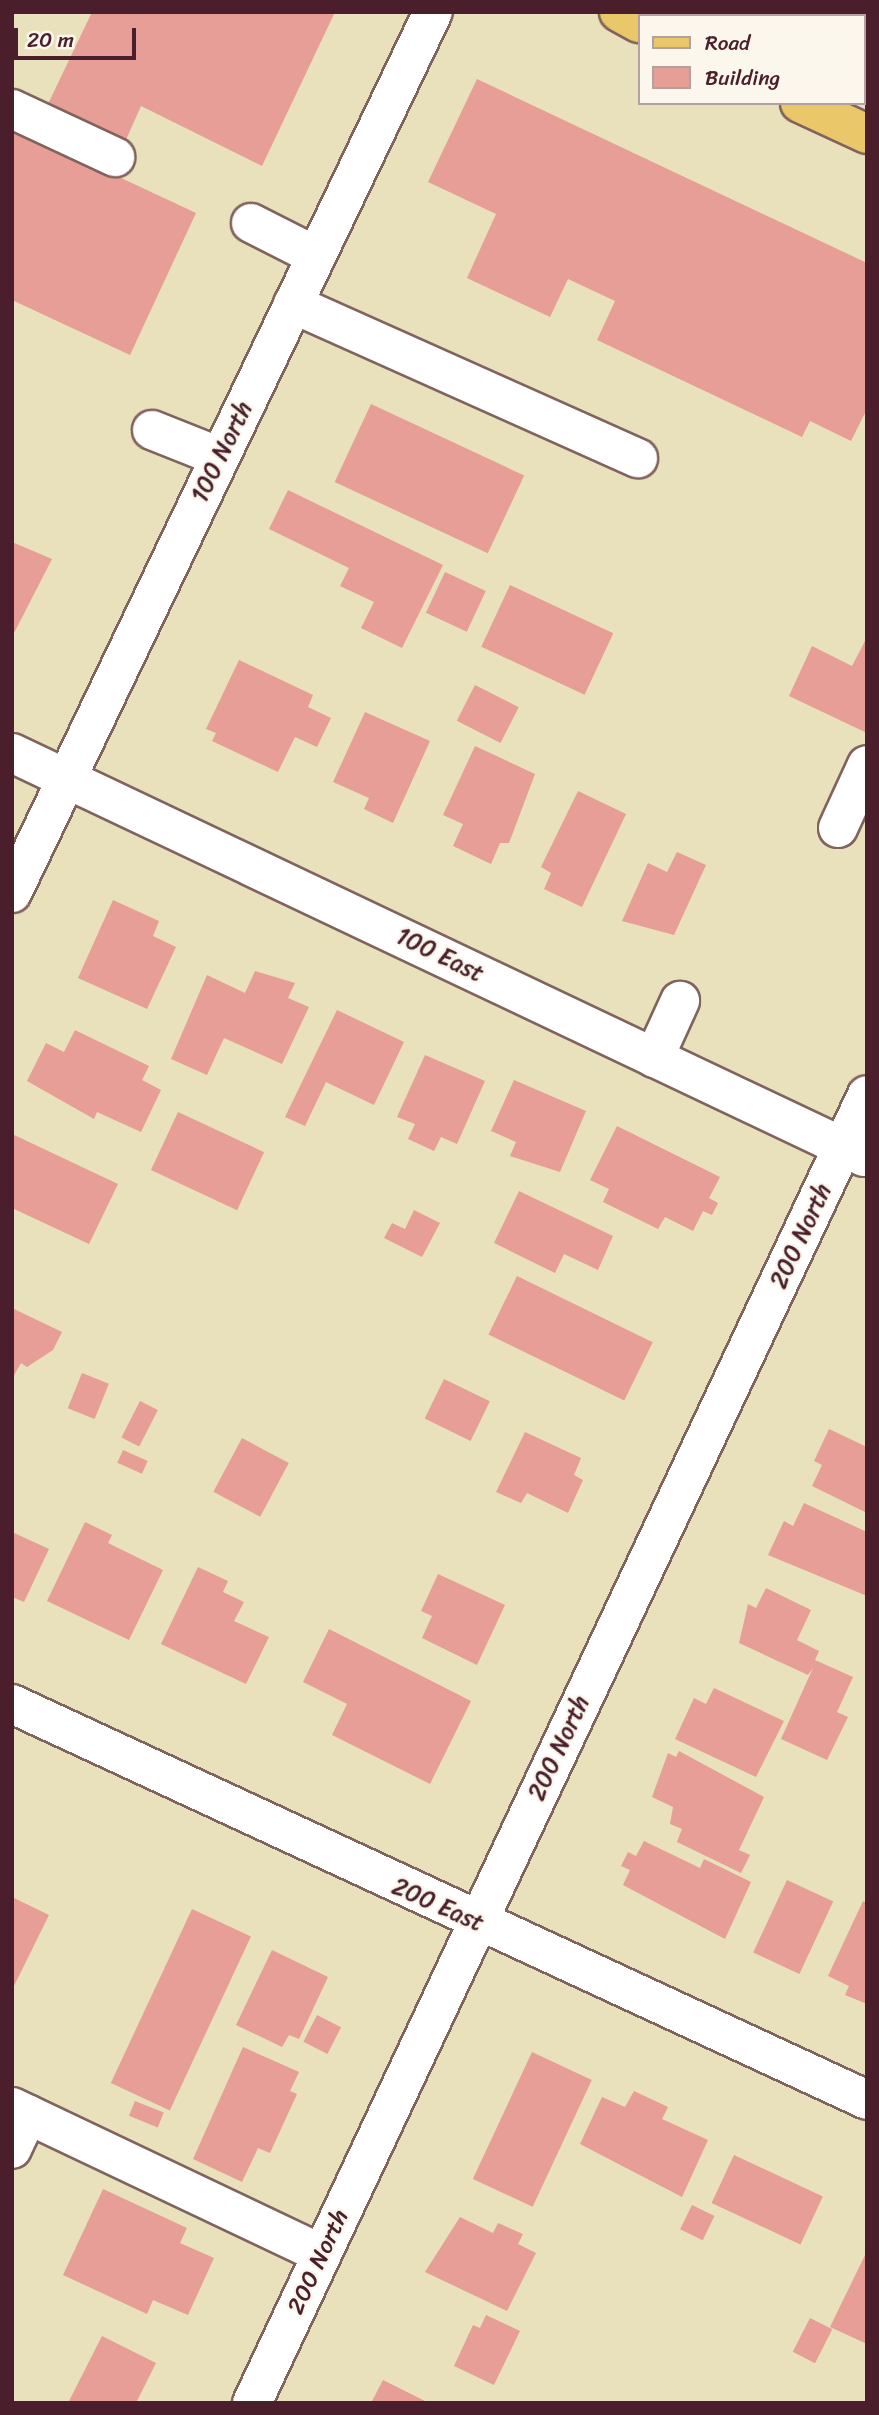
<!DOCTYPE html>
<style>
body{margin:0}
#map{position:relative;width:879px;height:2415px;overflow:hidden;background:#e8e1bc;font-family:Sriracha,sans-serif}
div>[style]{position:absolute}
.building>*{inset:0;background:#e69e96;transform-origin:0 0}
.roads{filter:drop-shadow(2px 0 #81635e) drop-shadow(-2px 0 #81635e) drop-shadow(0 2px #81635e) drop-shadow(0 -2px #81635e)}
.minor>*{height:38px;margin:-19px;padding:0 19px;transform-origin:19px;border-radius:19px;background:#fff}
.major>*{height:38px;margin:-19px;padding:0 19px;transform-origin:19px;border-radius:19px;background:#eac769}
span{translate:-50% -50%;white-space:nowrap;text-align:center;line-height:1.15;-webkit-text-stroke:5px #fbf7ec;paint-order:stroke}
.street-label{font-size:24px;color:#4a1f2b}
.frame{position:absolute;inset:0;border:14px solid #4a1f2b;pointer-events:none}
.legend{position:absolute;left:638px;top:14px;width:228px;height:91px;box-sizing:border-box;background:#fbf7ec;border:2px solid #b4a19f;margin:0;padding:9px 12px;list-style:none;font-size:21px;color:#4a1f2b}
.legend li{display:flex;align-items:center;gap:14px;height:35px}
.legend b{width:35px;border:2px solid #b4a19f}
.scale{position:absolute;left:14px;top:28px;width:122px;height:32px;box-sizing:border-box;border:4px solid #4a1f2b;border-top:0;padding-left:9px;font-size:21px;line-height:24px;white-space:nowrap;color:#4a1f2b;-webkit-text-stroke:5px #fbf7ec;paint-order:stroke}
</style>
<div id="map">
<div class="building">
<div style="clip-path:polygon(92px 12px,335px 12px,262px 166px,141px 106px,125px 142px,48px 104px)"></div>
<div style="clip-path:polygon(477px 79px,867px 263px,867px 409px,851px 441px,810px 421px,802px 437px,597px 340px,615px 301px,568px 279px,550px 317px,467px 278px,496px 214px,428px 182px)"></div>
<div style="clip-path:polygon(12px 127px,196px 213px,130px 355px,12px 300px)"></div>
<div style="left:371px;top:404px;width:169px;height:86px;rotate:25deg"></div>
<div style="clip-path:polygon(288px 490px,443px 565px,402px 648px,361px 628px,374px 602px,340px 586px,349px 568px,269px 529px)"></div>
<div style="clip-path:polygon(12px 542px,52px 559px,14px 633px,12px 632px)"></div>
<div style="left:445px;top:572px;width:45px;height:45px;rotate:25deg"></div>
<div style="left:510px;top:585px;width:114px;height:68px;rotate:25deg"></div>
<div style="clip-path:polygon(867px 637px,867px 733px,789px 696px,812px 646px,852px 666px)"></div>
<div style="clip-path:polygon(239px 660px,313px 695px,308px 707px,331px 718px,317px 747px,295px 737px,278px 772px,212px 741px,216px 733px,206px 729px)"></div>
<div style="left:475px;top:685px;width:49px;height:40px;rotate:27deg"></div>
<div style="clip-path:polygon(365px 712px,430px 741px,393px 823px,364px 809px,369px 798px,333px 782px)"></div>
<div style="clip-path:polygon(475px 746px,535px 774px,509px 843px,500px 843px,491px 864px,453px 846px,463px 824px,443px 815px)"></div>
<div style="clip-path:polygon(578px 791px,626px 814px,582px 907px,544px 889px,551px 873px,541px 867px)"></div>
<div style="clip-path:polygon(677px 852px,706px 865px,674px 935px,622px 921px,648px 863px,667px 872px)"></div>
<div style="clip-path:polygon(113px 900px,159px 921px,153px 936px,176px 947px,147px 1009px,78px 978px)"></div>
<div style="clip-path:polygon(255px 971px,295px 983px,288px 998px,309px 1007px,282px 1064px,224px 1038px,207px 1075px,171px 1059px,207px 975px,245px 993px)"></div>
<div style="clip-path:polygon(337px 1010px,404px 1042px,374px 1105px,326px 1082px,305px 1126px,285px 1117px)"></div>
<div style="clip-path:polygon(75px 1030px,149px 1066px,142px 1080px,161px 1090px,141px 1132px,97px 1112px,94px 1119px,27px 1081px,46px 1043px,64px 1052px)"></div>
<div style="clip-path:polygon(425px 1055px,485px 1081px,457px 1144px,441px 1137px,434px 1151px,408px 1139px,415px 1124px,397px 1117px)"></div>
<div style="clip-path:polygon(514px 1080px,586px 1111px,560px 1172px,510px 1156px,516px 1142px,491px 1131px)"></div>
<div style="left:178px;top:1112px;width:95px;height:64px;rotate:25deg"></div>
<div style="clip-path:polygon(617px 1126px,720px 1177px,709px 1198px,718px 1203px,712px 1215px,703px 1211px,693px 1231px,665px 1217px,658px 1229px,603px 1202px,609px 1189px,590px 1180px)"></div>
<div style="clip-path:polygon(12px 1134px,118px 1184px,89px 1244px,12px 1208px)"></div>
<div style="clip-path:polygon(519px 1191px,613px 1236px,598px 1270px,564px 1254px,555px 1273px,494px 1243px)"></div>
<div style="clip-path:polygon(414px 1210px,440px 1223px,422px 1257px,384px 1238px,392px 1223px,405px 1229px)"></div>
<div style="left:517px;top:1276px;width:151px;height:65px;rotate:26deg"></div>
<div style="clip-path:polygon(12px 1308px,62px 1332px,53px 1350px,27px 1367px,21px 1363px,12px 1379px)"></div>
<div style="left:82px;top:1373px;width:29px;height:38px;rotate:22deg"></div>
<div style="left:444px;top:1379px;width:51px;height:44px;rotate:26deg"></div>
<div style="left:140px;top:1401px;width:20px;height:41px;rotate:27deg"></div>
<div style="clip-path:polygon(829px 1429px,867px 1447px,867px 1513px,812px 1486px,822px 1465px,814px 1461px)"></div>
<div style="clip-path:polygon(525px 1432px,581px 1458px,574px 1475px,583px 1480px,568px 1513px,527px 1493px,521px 1503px,496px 1492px)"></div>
<div style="left:242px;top:1438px;width:53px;height:61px;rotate:28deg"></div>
<div style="left:123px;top:1450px;width:27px;height:14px;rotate:24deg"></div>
<div style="clip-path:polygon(804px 1503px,867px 1532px,867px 1596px,768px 1555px,784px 1521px,793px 1526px)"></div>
<div style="clip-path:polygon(85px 1522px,112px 1535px,108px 1543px,163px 1570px,129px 1640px,47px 1601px)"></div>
<div style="clip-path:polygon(12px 1532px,49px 1549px,24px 1602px,12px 1597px)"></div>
<div style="clip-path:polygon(198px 1567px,228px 1581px,223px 1592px,244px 1602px,234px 1621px,269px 1637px,246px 1684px,161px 1644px)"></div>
<div style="clip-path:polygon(438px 1574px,505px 1605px,477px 1665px,422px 1638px,432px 1616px,421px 1611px)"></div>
<div style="clip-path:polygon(766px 1588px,811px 1610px,797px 1640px,819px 1651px,815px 1660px,853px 1677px,837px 1712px,848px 1717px,827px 1760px,781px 1739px,813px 1668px,808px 1675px,739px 1643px,748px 1604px,756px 1608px)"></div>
<div style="clip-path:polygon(329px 1629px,471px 1701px,430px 1784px,332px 1735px,347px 1704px,303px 1682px)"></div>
<div style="clip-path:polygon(714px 1688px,784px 1721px,756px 1777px,675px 1739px,694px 1698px,706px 1704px)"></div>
<div style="clip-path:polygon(679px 1751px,764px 1797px,739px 1850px,750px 1855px,741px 1873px,677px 1842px,682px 1829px,670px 1824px,673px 1807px,652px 1797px,668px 1753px,676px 1757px)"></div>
<div style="clip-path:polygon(644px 1841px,700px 1868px,704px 1859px,751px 1882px,725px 1939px,623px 1885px,630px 1870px,621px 1866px,628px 1852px,636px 1856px)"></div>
<div style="left:787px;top:1880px;width:51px;height:80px;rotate:25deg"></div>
<div style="clip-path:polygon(12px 1897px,49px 1915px,12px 1990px)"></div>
<div style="clip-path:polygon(863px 1901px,867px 1903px,867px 2004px,845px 1995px,849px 1986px,828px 1976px)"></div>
<div style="left:192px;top:1909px;width:65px;height:192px;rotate:25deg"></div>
<div style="clip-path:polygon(272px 1950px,328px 1977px,299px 2039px,289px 2035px,282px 2047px,236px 2025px)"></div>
<div style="left:317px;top:2015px;width:27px;height:30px;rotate:27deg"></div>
<div style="clip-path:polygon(243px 2047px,299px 2072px,290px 2091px,297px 2094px,270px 2153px,258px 2148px,242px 2182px,193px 2159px)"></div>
<div style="left:532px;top:2052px;width:66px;height:140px;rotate:25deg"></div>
<div style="clip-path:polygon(634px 2091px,668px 2107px,662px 2119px,708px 2140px,682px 2197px,580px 2144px,602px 2097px,625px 2107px)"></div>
<div style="left:135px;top:2101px;width:31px;height:16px;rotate:22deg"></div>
<div style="left:734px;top:2155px;width:98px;height:53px;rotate:25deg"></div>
<div style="clip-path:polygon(103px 2189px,187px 2228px,180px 2243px,214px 2258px,188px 2315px,153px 2300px,147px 2314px,63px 2275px)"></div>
<div style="left:692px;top:2205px;width:25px;height:27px;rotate:26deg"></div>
<div style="clip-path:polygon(460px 2217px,493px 2233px,498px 2223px,523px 2234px,518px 2244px,536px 2253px,507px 2311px,425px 2272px)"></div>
<div style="clip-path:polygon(867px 2251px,867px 2344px,830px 2327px)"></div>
<div style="clip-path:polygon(486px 2315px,520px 2331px,494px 2385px,454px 2366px,473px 2325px,480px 2328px)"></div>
<div style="left:810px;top:2318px;width:25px;height:38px;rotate:27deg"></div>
<div style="clip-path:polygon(102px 2336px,156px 2363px,136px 2403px,68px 2403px)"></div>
<div style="clip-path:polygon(383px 2380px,429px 2403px,371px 2403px)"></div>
</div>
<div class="roads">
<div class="minor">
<div style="left:12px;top:109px;width:114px;rotate:25deg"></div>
<div style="left:251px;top:223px;width:73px;rotate:26.9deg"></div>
<div style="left:293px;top:304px;width:378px;rotate:24.1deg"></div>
<div style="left:152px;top:430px;width:73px;rotate:21.7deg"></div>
<div style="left:12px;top:753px;width:943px;rotate:25.37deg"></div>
<div style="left:838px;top:828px;width:69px;rotate:-65.3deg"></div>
<div style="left:12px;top:893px;width:976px;rotate:-64.46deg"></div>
<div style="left:654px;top:1058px;width:63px;rotate:-65.5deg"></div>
<div style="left:12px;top:1704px;width:942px;rotate:24.85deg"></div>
<div style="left:12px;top:2107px;width:343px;rotate:25.4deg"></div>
<div style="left:12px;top:2149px;width:38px;rotate:-65deg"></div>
<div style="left:252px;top:2403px;width:1445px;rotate:-64.82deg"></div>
</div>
<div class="major">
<div style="left:619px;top:12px;width:23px;rotate:29deg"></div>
<div style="left:800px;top:103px;width:74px;rotate:24.8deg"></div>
</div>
</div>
<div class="street-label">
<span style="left:222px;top:452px;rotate:-64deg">100 North</span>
<span style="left:440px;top:955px;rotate:26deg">100 East</span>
<span style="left:801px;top:1236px;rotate:-65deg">200 North</span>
<span style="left:559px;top:1748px;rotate:-65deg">200 North</span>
<span style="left:438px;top:1905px;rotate:24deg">200 East</span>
<span style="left:318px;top:2262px;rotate:-65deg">200 North</span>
</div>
<div class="frame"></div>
<ul class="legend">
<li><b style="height:9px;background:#eac769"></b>Road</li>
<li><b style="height:19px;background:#e69e96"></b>Building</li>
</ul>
<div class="scale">20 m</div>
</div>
